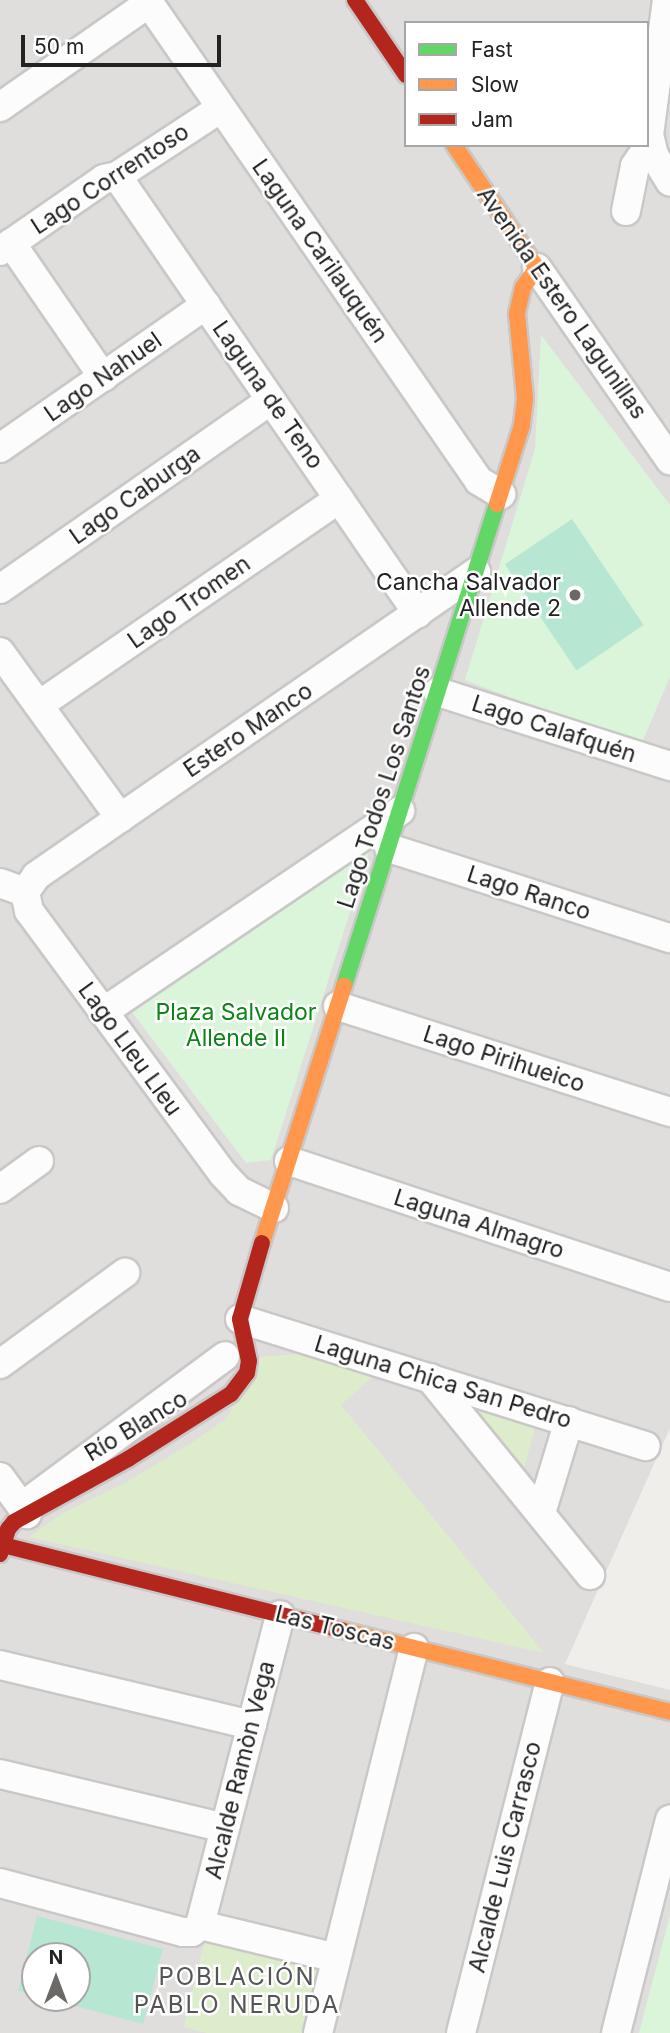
<!DOCTYPE html>
<meta charset="utf-8">
<style>
body{margin:0}
#map{position:relative;width:670px;height:2033px;overflow:hidden;background:#f0eeeb;font-family:Inter,sans-serif}
div>[style]{position:absolute}
.residential>*{inset:0;background:#dfdedc}
.grass>*{inset:0;background:#ddeccb}
.park>*{inset:0;background:#daf5da}
.pitch>*{inset:0;background:#b7e6d2;transform-origin:0 0}
.roads{filter:drop-shadow(2px 0 #c9c8c7) drop-shadow(-2px 0 #c9c8c7) drop-shadow(0 2px #c9c8c7) drop-shadow(0 -2px #c9c8c7)}
.street>*{height:28px;margin:-14px;padding:0 14px;transform-origin:14px;border-radius:14px;background:#fdfcfc}
.fast>*{height:16px;margin:-8px;padding:0 8px;transform-origin:8px;border-radius:8px;background:#63d668}
.slow>*{height:16px;margin:-8px;padding:0 8px;transform-origin:8px;border-radius:8px;background:#ff974d}
.jam>*{height:16px;margin:-8px;padding:0 8px;transform-origin:8px;border-radius:8px;background:#b3261e}
.dots>*{width:19px;height:19px;translate:-50% -50%;box-sizing:border-box;border:4px solid #fff;border-radius:50%}
span{translate:-50% -50%;white-space:nowrap;text-align:center;line-height:1.15;-webkit-text-stroke:5px #fff;paint-order:stroke}
.street-label{font-size:23px;color:#222}
.poi-label{font-size:23px;color:#222}
.right{translate:-100% -50%;text-align:right}
.park-label{font-size:23px;color:#0c8416}
.neighbourhood-label{font-size:24px;color:#555;letter-spacing:2px}
.legend{position:absolute;left:404px;top:21px;width:245px;height:126px;box-sizing:border-box;background:#fff;border:2px solid #a7a7a7;margin:0;padding:9px 12px;list-style:none;font-size:21px;color:#222}
.legend li{display:flex;align-items:center;gap:14px;height:35px}
.legend b{width:35px;border:2px solid #a7a7a7}
.north{position:absolute;left:21px;top:1942px;width:70px;height:70px;box-sizing:border-box;background:#fff;border:2px solid #a7a7a7;border-radius:50%;rotate:0deg;font-size:19px;font-weight:700;line-height:28px;text-align:center;color:#222}
.north::after{content:'';display:block;margin:auto;width:24px;height:32px;background:#6a6968;clip-path:polygon(50% 0,100% 100%,50% 72%,0 100%)}
.scale{position:absolute;left:21px;top:35px;width:200px;height:32px;box-sizing:border-box;border:4px solid #222;border-top:0;padding-left:9px;font-size:21px;line-height:24px;white-space:nowrap;color:#222;-webkit-text-stroke:5px #fff;paint-order:stroke}
</style>
<div id="map">
<div class="residential">
<div style="clip-path:polygon(evenodd,0 0,670px 0,670px 1428px,565px 1664px,670px 1690px,670px 2033px,0 2033px,0 0,406px 23px,647px 23px,647px 145px,406px 145px,406px 23px,0 0,35px 1956px,77px 1956px,77px 1998px,35px 1998px,35px 1956px)"></div>
</div>
<div class="grass">
<div style="clip-path:polygon(294px 1346px,380px 1370px,341px 1405px,544px 1653px,29px 1537px,63px 1513px,125px 1483px,196px 1440px,227px 1418px,260px 1357px,299px 1354px)"></div>
<div style="clip-path:polygon(460px 1400px,529px 1420px,534px 1431px,523px 1473px)"></div>
<div style="clip-path:polygon(220px 1936px,318px 1962px,324px 1973px,309px 2033px,207px 2033px,184px 2027px,204px 1943px)"></div>
</div>
<div class="park">
<div style="clip-path:polygon(541px 335px,670px 505px,670px 677px,640px 747px,465px 680px,535px 449px)"></div>
<div style="clip-path:polygon(372px 843px,271px 1160px,246px 1163px,129px 1008px)"></div>
<div style="clip-path:polygon(670px 1915px,670px 2033px,639px 2033px)"></div>
</div>
<div class="pitch">
<div style="left:572px;top:519px;width:128px;height:81px;rotate:56deg"></div>
<div style="clip-path:polygon(37px 1916px,163px 1949px,143px 2024px,45px 1998px,77px 1998px,77px 1956px,35px 1956px,35px 1995px,18px 1991px)"></div>
</div>
<div class="roads">
<div class="street">
<div style="left:147px;top:0;width:584px;rotate:55.39deg"></div>
<div style="left:479px;top:481px;width:26px;rotate:31deg"></div>
<div style="left:667px;top:0;width:136px;rotate:97.6deg"></div>
<div style="left:649px;top:135px;width:21px;rotate:76deg"></div>
<div style="left:654px;top:155px;width:31px;rotate:59deg"></div>
<div style="left:0;top:107px;width:182px;rotate:-34.9deg"></div>
<div style="left:117px;top:176px;width:531px;rotate:55.5deg"></div>
<div style="left:626px;top:211px;width:46px;rotate:-78.7deg"></div>
<div style="left:635px;top:166px;width:27px;rotate:-56deg"></div>
<div style="left:11px;top:243px;width:163px;rotate:55.5deg"></div>
<div style="left:0;top:251px;width:126px;rotate:-34.7deg"></div>
<div style="left:104px;top:179px;width:13px;rotate:-13deg"></div>
<div style="left:117px;top:176px;width:124px;rotate:-33.2deg"></div>
<div style="left:537px;top:268px;width:234px;rotate:55.3deg"></div>
<div style="left:0;top:448px;width:251px;rotate:-34.8deg"></div>
<div style="left:0;top:589px;width:330px;rotate:-34.9deg"></div>
<div style="left:0;top:652px;width:205px;rotate:54.1deg"></div>
<div style="left:438px;top:692px;width:244px;rotate:17.7deg"></div>
<div style="left:39px;top:705px;width:364px;rotate:-34.5deg"></div>
<div style="left:389px;top:848px;width:295px;rotate:17.8deg"></div>
<div style="left:0;top:883px;width:27px;rotate:20deg"></div>
<div style="left:338px;top:1006px;width:349px;rotate:17.7deg"></div>
<div style="left:103px;top:1012px;width:359px;rotate:-34.1deg"></div>
<div style="left:289px;top:1161px;width:401px;rotate:18.3deg"></div>
<div style="left:0;top:1189px;width:48px;rotate:-35.7deg"></div>
<div style="left:274px;top:1208px;width:39px;rotate:-154deg"></div>
<div style="left:239px;top:1191px;width:23px;rotate:-133deg"></div>
<div style="left:223px;top:1174px;width:327px;rotate:-126.4deg"></div>
<div style="left:29px;top:911px;width:19px;rotate:-102deg"></div>
<div style="left:25px;top:892px;width:19px;rotate:-55deg"></div>
<div style="left:36px;top:876px;width:535px;rotate:-34.64deg"></div>
<div style="left:240px;top:1319px;width:425px;rotate:17.4deg"></div>
<div style="left:0;top:1364px;width:155px;rotate:-36.1deg"></div>
<div style="left:430px;top:1378px;width:254px;rotate:50.9deg"></div>
<div style="left:0;top:1477px;width:46px;rotate:53.9deg"></div>
<div style="left:36px;top:1496px;width:235px;rotate:-36.5deg"></div>
<div style="left:541px;top:1513px;width:96px;rotate:-73.1deg"></div>
<div style="left:0;top:1665px;width:259px;rotate:13.4deg"></div>
<div style="left:0;top:1774px;width:231px;rotate:13.5deg"></div>
<div style="left:0;top:1883px;width:189px;rotate:15deg"></div>
<div style="left:183px;top:1932px;width:9px"></div>
<div style="left:192px;top:1932px;width:11px;rotate:-41deg"></div>
<div style="left:200px;top:1925px;width:320px;rotate:-75.5deg"></div>
<div style="left:200px;top:1925px;width:140px;rotate:13.6deg"></div>
<div style="left:318px;top:2033px;width:397px;rotate:-76deg"></div>
<div style="left:461px;top:2033px;width:362px;rotate:-75.8deg"></div>
<div style="left:616px;top:2033px;width:220px;rotate:-75.8deg"></div>
</div>
<div class="fast">
<div style="left:344px;top:986px;width:506px;rotate:-72.39deg"></div>
</div>
<div class="slow">
<div style="left:454px;top:145px;width:148px;rotate:56deg"></div>
<div style="left:537px;top:268px;width:24px;rotate:126deg"></div>
<div style="left:523px;top:287px;width:28px;rotate:103deg"></div>
<div style="left:517px;top:314px;width:85px;rotate:84.6deg"></div>
<div style="left:525px;top:399px;width:26px;rotate:97deg"></div>
<div style="left:522px;top:425px;width:83px;rotate:107.6deg"></div>
<div style="left:262px;top:1243px;width:270px;rotate:-72.3deg"></div>
<div style="left:342px;top:1630px;width:338px;rotate:14deg"></div>
</div>
<div class="jam">
<div style="left:355px;top:0;width:91px;rotate:55.8deg"></div>
<div style="left:3px;top:1545px;width:349px;rotate:14.1deg"></div>
<div style="left:0;top:1554px;width:26px;rotate:-72deg"></div>
<div style="left:8px;top:1529px;width:9px;rotate:-49deg"></div>
<div style="left:14px;top:1522px;width:130px;rotate:-28.9deg"></div>
<div style="left:128px;top:1459px;width:122px;rotate:-32.3deg"></div>
<div style="left:231px;top:1394px;width:26px;rotate:-53deg"></div>
<div style="left:247px;top:1373px;width:12px;rotate:-81deg"></div>
<div style="left:249px;top:1361px;width:43px;rotate:-102.1deg"></div>
<div style="left:240px;top:1319px;width:79px;rotate:-73.9deg"></div>
</div>
</div>
<div class="dots">
<div style="left:575px;top:595px;background:#6a6968"></div>
</div>
<div class="street-label">
<span style="left:110px;top:179px;rotate:-33deg">Lago Correntoso</span>
<span style="left:320px;top:251px;rotate:55deg">Laguna Carilauquén</span>
<span style="left:562px;top:303px;rotate:55deg">Avenida Estero Lagunillas</span>
<span style="left:103px;top:377px;rotate:-35deg">Lago Nahuel</span>
<span style="left:268px;top:395px;rotate:55deg">Laguna de Teno</span>
<span style="left:135px;top:495px;rotate:-35deg">Lago Caburga</span>
<span style="left:189px;top:602px;rotate:-35deg">Lago Tromen</span>
<span style="left:554px;top:729px;rotate:18deg">Lago Calafquén</span>
<span style="left:248px;top:730px;rotate:-34deg">Estero Manco</span>
<span style="left:384px;top:787px;rotate:-72deg">Lago Todos Los Santos</span>
<span style="left:529px;top:893px;rotate:18deg">Lago Ranco</span>
<span style="left:130px;top:1049px;rotate:54deg">Lago Lleu Lleu</span>
<span style="left:504px;top:1059px;rotate:18deg">Lago Pirihueico</span>
<span style="left:479px;top:1224px;rotate:18deg">Laguna Almagro</span>
<span style="left:443px;top:1382px;rotate:17deg">Laguna Chica San Pedro</span>
<span style="left:136px;top:1426px;rotate:-31deg">Río Blanco</span>
<span style="left:335px;top:1628px;rotate:14deg">Las Toscas</span>
<span style="left:240px;top:1770px;rotate:-76deg">Alcalde Ramòn Vega</span>
<span style="left:505px;top:1857px;rotate:-76deg">Alcalde Luis Carrasco</span>
</div>
<div class="poi-label">
<span class="right" style="left:561px;top:595px">Cancha Salvador<br>Allende 2</span>
</div>
<div class="park-label">
<span style="left:236px;top:1025px">Plaza Salvador<br>Allende II</span>
</div>
<div class="neighbourhood-label">
<span style="left:237px;top:1991px">POBLACIÓN<br>PABLO NERUDA</span>
</div>
<ul class="legend">
<li><b style="height:9px;background:#63d668"></b>Fast</li>
<li><b style="height:9px;background:#ff974d"></b>Slow</li>
<li><b style="height:9px;background:#b3261e"></b>Jam</li>
</ul>
<div class="north">N</div>
<div class="scale">50 m</div>
</div>
